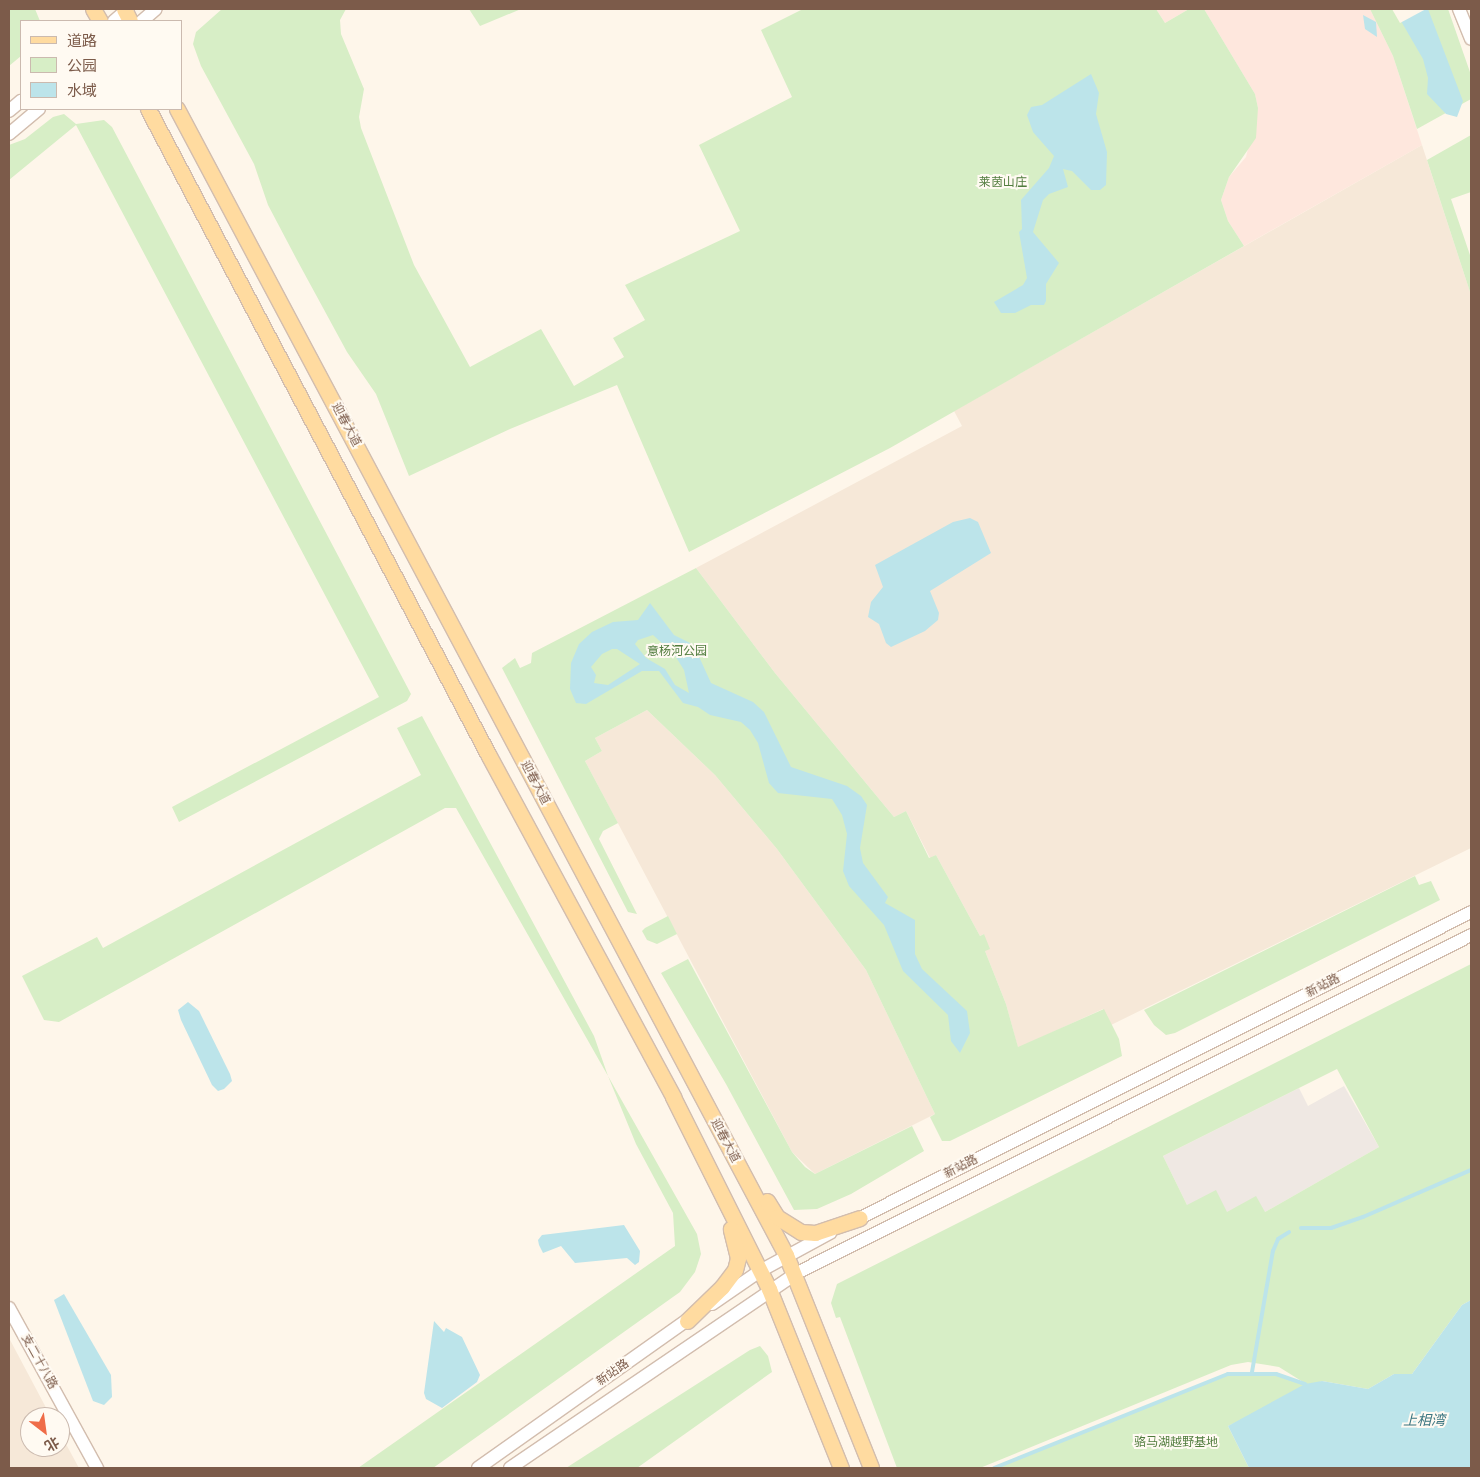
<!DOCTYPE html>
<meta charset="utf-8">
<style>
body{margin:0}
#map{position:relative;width:1480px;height:1477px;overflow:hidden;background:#fef6ea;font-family:"Public Sans","Noto Sans SC",sans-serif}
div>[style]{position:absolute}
.residential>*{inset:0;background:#f6e8d8}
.commercial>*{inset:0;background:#fee7dd}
.industrial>*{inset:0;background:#efe8e3}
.green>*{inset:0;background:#d7eec6}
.water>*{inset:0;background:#bce4ea}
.pier>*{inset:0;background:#fef6ea}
.stream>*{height:4px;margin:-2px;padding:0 2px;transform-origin:2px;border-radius:2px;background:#bce4ea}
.roads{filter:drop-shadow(1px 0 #d2bdae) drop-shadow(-1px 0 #d2bdae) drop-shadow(0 1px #d2bdae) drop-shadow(0 -1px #d2bdae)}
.minor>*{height:12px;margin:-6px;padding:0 6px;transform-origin:6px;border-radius:6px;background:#fff}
.major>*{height:15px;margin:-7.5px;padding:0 7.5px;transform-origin:7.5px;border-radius:7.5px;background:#ffdba0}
span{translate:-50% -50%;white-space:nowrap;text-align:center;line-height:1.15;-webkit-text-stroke:4px #fffaf2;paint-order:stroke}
.park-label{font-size:12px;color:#517c3e}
.street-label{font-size:12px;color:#7c5b4a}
.water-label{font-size:14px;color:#3c7681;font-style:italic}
.frame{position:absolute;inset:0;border:10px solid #7c5b4a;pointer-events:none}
.legend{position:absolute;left:20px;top:20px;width:162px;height:90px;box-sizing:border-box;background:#fffaf2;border:1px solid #cbbaaf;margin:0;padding:6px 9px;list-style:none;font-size:15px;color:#7c5b4a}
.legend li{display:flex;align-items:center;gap:10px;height:25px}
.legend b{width:25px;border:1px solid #cbbaaf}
.north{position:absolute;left:20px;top:1407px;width:50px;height:50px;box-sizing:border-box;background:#fffaf2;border:1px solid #cbbaaf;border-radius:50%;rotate:150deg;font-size:14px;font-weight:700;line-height:20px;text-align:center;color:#7c5b4a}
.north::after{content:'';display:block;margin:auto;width:18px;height:22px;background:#ef6c48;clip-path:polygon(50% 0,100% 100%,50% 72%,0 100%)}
</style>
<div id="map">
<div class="residential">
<div style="clip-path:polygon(1422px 145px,1471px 295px,1471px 848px,1111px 1025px,1103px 1009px,1018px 1048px,1006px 1004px,985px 951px,984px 934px,980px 936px,936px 855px,930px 858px,906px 811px,894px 817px,775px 673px,696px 568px,962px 426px,954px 411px)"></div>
<div style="clip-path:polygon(647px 710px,715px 775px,777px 849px,866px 970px,935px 1114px,815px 1174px,792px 1152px,585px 761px,602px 751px,595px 738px)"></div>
<div style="clip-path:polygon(9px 1338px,51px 1417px,30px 1417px,30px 1447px,60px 1447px,60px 1433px,79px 1468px,9px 1468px)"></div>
</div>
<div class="commercial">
<div style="clip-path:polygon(1156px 9px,1189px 9px,1165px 23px)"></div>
<div style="clip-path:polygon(1204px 9px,1370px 9px,1393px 56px,1422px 145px,1244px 246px,1228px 221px,1221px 200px,1229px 177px,1246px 157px,1258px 108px,1255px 94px)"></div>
</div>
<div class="industrial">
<div style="clip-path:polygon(1344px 1086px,1379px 1147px,1265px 1212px,1227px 1212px,1187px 1205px,1163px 1156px,1299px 1088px,1308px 1106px)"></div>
</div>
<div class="green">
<div style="clip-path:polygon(9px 9px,35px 9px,40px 21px,21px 21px,21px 56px,9px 66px)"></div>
<div style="clip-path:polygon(222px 9px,346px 9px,340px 20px,341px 34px,364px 89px,359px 117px,361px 128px,414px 265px,470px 367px,541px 329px,574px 386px,624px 357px,613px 338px,645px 320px,625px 285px,740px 231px,699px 145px,792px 97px,761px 30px,803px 9px,1156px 9px,1165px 23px,1189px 9px,1204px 9px,1255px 94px,1258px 108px,1256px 138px,1229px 177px,1221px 200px,1228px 221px,1244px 246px,890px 448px,689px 552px,617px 385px,510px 429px,409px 476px,376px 394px,347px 352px,297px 260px,268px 205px,254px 164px,201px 66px,193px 44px,196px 32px)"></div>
<div style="clip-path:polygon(469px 9px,521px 9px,480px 26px)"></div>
<div style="clip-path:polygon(1370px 9px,1448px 9px,1471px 75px,1471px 99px,1417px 129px,1393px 56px)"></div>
<div style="clip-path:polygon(64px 114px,76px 124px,104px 120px,112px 127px,411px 694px,407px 701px,179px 822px,172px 807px,379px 697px,76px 125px,9px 180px,9px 145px,25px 139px,53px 117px)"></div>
<div style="clip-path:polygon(1471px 135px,1471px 192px,1451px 199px,1471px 258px,1471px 295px,1427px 160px)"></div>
<div style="clip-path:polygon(696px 568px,775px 673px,894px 817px,906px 811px,929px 858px,936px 855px,980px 936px,984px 934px,990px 949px,985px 951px,1006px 1004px,1018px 1047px,1104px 1009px,1119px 1039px,1122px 1056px,950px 1141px,942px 1141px,930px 1117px,935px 1114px,866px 970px,777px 849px,715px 775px,647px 710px,595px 738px,602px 751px,585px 761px,618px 823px,603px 831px,599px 839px,637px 914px,628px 912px,502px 668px,515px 658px,520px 668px,531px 663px,532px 653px)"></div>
<div style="clip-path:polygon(422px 716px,594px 1036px,608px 1076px,697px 1234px,701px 1254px,695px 1272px,680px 1292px,433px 1468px,358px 1468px,675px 1246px,673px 1213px,636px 1144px,608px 1076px,456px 808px,445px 808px,59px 1022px,44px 1020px,22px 976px,97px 937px,103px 948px,421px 775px,397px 728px)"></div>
<div style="clip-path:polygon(1415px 876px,1419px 885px,1431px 881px,1440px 900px,1175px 1033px,1166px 1035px,1154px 1025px,1144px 1010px)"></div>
<div style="clip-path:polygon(668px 916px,677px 934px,657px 944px,647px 940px,642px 931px,645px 928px)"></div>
<div style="clip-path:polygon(688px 959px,792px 1152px,805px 1167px,815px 1174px,912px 1126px,924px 1151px,851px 1194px,817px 1209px,794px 1210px,726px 1084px,661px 973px)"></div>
<div style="clip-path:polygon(evenodd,1471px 964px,1471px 1300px,1462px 1305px,1412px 1374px,1394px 1374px,1368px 1389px,1322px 1381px,1228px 1426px,1249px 1468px,994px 1468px,1228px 1374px,1276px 1374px,1303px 1382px,1279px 1367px,1248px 1362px,1231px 1365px,980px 1468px,897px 1468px,840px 1317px,836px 1318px,831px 1303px,837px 1284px,1471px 964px,1337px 1069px,1379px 1147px,1265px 1212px,1256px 1196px,1227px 1212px,1216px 1190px,1187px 1205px,1163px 1156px,1337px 1069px)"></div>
<div style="clip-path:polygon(760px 1346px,768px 1356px,772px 1372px,637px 1468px,566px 1468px,750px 1350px)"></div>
</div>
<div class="water">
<div style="clip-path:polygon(1394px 9px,1428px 9px,1463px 101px,1457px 117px,1446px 114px,1427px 94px,1428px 78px,1423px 59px)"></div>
<div style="clip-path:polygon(1363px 15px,1376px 22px,1377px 37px,1365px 29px)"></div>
<div style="clip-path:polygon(1091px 74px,1099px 93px,1096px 114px,1107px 152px,1106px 185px,1100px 190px,1091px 190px,1072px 171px,1063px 169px,1068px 187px,1049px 194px,1043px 200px,1033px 232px,1059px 263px,1046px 284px,1046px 301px,1044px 305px,1031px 305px,1015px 313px,1001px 313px,994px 302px,1023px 285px,1027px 278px,1019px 232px,1022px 229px,1021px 200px,1049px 168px,1054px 156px,1033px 132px,1027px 115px,1031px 107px,1042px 105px)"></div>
<div style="clip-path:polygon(970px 518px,978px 522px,991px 553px,930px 591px,939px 613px,938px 620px,925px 631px,891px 647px,886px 643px,879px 624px,868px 617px,871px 602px,883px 587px,875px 565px,953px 522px)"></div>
<div style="clip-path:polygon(evenodd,650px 603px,674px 635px,690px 643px,696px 650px,711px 683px,753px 702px,764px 712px,791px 767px,847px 786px,861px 796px,867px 805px,860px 848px,863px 863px,888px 897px,885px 903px,915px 920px,915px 954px,922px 969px,967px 1011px,970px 1033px,960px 1053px,951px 1041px,948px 1015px,903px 971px,884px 925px,849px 886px,843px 871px,847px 834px,842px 815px,832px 799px,778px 793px,769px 783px,758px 743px,750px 730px,741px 722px,710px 715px,698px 707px,683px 703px,659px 671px,642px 671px,586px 704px,576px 703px,570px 689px,571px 663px,579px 644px,592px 632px,613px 622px,638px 620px,650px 603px,653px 635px,674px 654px,684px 670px,689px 693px,675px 685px,665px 669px,646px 658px,635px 644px,638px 640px,653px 635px,650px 603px,612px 649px,617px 649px,640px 664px,608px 685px,594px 683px,596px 675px,591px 667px,602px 654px,612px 649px)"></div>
<div style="clip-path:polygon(188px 1002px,199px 1011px,230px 1074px,232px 1081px,224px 1089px,218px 1091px,212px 1085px,181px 1020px,178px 1010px)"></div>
<div style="clip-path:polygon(624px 1225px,640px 1251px,639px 1262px,635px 1265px,627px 1258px,575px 1263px,561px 1246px,543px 1253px,539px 1245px,538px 1240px,542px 1235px)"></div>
<div style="clip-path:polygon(64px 1294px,111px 1375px,112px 1397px,104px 1405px,93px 1401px,54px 1300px)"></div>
<div style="clip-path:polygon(1471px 1300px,1471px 1468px,1249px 1468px,1228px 1426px,1305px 1384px,1322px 1381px,1368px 1389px,1394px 1374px,1412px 1374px,1462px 1305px)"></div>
<div style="clip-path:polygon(434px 1321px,444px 1332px,446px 1328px,462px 1337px,480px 1375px,477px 1382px,442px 1408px,426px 1399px,424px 1393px)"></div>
</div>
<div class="pier">
<div style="clip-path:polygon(1392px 9px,1426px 9px,1400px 23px)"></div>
</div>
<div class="stream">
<div style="left:1301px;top:1228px;width:30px"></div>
<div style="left:1331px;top:1228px;width:34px;rotate:-19deg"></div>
<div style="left:1363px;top:1217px;width:118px;rotate:-23.5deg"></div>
<div style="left:1252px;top:1372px;width:123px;rotate:-80.2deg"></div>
<div style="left:1273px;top:1251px;width:13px;rotate:-67deg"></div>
<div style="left:1278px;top:1239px;width:13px;rotate:-32deg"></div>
<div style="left:994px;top:1468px;width:252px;rotate:-21.9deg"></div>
<div style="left:1228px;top:1374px;width:48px"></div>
<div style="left:1276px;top:1374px;width:31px;rotate:19deg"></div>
</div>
<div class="roads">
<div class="minor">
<div style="left:1459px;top:9px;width:32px;rotate:68deg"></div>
<div style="left:114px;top:21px;width:18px;rotate:-41deg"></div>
<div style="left:142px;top:21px;width:18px;rotate:-41deg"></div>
<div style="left:9px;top:111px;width:16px;rotate:-40deg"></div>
<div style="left:9px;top:134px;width:39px;rotate:-40deg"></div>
<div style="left:852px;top:1222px;width:692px;rotate:-26.6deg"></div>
<div style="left:712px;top:1304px;width:58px;rotate:-34.5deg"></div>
<div style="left:760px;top:1271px;width:80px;rotate:-28.5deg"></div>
<div style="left:9px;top:1308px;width:183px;rotate:61.2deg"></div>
<div style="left:478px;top:1468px;width:263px;rotate:-35.3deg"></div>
<div style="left:510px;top:1468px;width:345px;rotate:-34.2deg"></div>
<div style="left:795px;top:1274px;width:756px;rotate:-26.63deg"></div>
</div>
<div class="major">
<div style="left:93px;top:9px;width:14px;rotate:60deg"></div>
<div style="left:124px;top:9px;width:13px;rotate:63deg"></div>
<div style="left:148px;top:109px;width:731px;rotate:62.21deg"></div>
<div style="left:489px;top:756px;width:387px;rotate:61.6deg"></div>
<div style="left:673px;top:1097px;width:215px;rotate:63.4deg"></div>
<div style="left:769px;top:1289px;width:193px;rotate:68.1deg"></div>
<div style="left:177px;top:109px;width:1298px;rotate:62.01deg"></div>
<div style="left:786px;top:1255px;width:229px;rotate:68.2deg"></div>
<div style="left:767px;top:1201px;width:19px;rotate:58deg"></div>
<div style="left:777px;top:1217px;width:28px;rotate:32deg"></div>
<div style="left:801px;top:1232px;width:14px;rotate:4deg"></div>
<div style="left:815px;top:1233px;width:47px;rotate:-18.4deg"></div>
<div style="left:687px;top:1321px;width:49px;rotate:-44.2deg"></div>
<div style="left:722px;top:1287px;width:21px;rotate:-53deg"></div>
<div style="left:735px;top:1270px;width:12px;rotate:-76deg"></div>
<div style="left:738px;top:1258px;width:30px;rotate:-104deg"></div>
</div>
</div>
<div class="park-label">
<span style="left:1003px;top:183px">莱茵山庄</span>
<span style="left:677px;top:652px">意杨河公园</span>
<span style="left:1176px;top:1443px">骆马湖越野基地</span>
</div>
<div class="street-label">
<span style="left:346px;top:425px;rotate:62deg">迎春大道</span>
<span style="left:535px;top:783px;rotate:62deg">迎春大道</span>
<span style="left:1323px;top:986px;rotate:-27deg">新站路</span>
<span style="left:725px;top:1141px;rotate:62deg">迎春大道</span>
<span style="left:961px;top:1167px;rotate:-27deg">新站路</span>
<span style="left:39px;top:1362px;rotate:61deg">支二十八路</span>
<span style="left:613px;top:1373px;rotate:-35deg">新站路</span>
</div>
<div class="water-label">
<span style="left:1424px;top:1420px">上相湾</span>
</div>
<div class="frame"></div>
<ul class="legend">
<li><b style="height:6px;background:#ffdba0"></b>道路</li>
<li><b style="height:14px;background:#d7eec6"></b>公园</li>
<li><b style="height:14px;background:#bce4ea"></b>水域</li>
</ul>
<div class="north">北</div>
</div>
